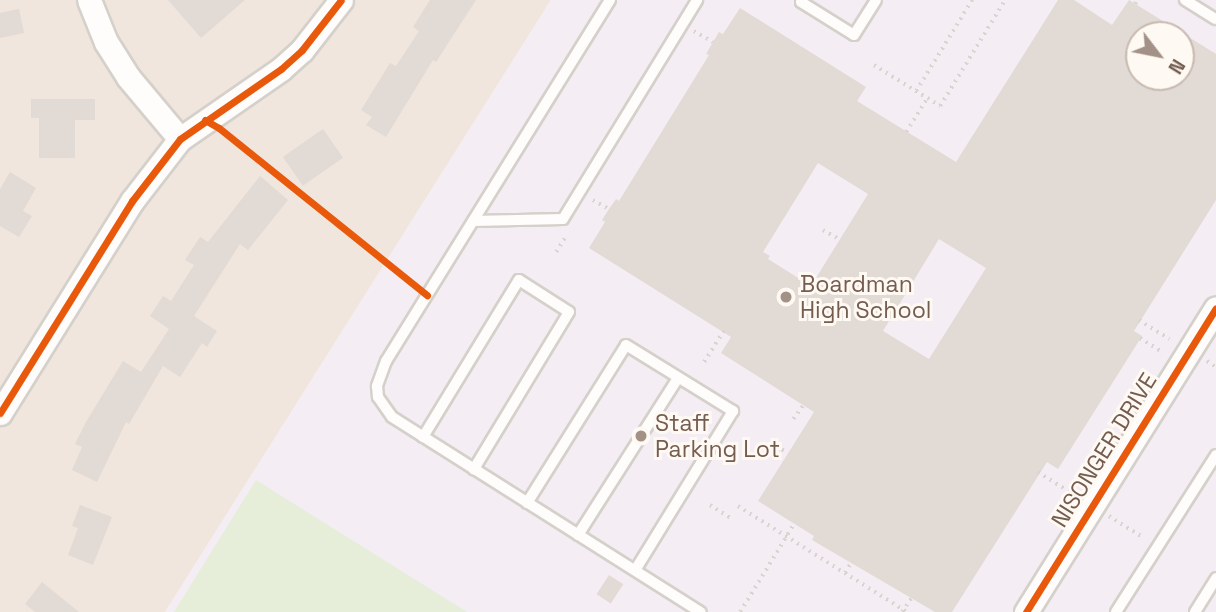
<!DOCTYPE html>
<style>
body{margin:0}
#map{position:relative;width:1216px;height:612px;overflow:hidden;background:#f8f4ee;font-family:"Space Grotesk",sans-serif}
div>[style]{position:absolute}
.residential>*{inset:0;background:#f0e6dd}
.education>*{inset:0;background:#f4edf4}
.green>*{inset:0;background:#e6eeda}
.building>*{inset:0;background:#e2dad4;transform-origin:0 0}
.path>*{height:3.5px;margin-top:-1.75px;transform-origin:0;background:repeating-linear-gradient(90deg,#dad3d0 0 2px,transparent 0 7px)}
.roads{filter:drop-shadow(2px 0 #d5d0ca) drop-shadow(-2px 0 #d5d0ca) drop-shadow(0 2px #d5d0ca) drop-shadow(0 -2px #d5d0ca)}
.service>*{height:10px;margin:-5px;padding:0 5px;transform-origin:5px;border-radius:5px;background:#fefdfc}
.minor>*{height:23px;margin:-11.5px;padding:0 11.5px;transform-origin:11.5px;border-radius:11.5px;background:#fefdfc}
.cycleway>*{height:7px;margin:-3.5px;padding:0 3.5px;transform-origin:3.5px;border-radius:3.5px;background:#e8590c}
.dots>*{width:19px;height:19px;translate:-50% -50%;box-sizing:border-box;border:4px solid #fef9f2;border-radius:50%}
span{translate:-50% -50%;white-space:nowrap;text-align:center;line-height:1.15;-webkit-text-stroke:6px #fef9f2;paint-order:stroke}
.poi-label{font-size:23px;color:#755c50}
.left{translate:0 -50%;text-align:left}
.street-label{font-size:23px;color:#755c50}
.north{position:absolute;left:1125px;top:21px;width:70px;height:70px;box-sizing:border-box;background:#fef9f2;border:2px solid #c7bab1;border-radius:50%;rotate:122deg;font-size:19px;font-weight:700;line-height:28px;text-align:center;color:#755c50}
.north::after{content:'';display:block;margin:auto;width:24px;height:32px;background:#a39187;clip-path:polygon(50% 0,100% 100%,50% 72%,0 100%)}
</style>
<div id="map">
<div class="residential">
<div style="clip-path:polygon(0 0,551px 0,165px 612px,0 612px)"></div>
</div>
<div class="education">
<div style="clip-path:polygon(evenodd,551px 0,1216px 0,1216px 612px,165px 612px,551px 0,1139px 35px,1181px 35px,1181px 77px,1139px 77px,1139px 35px)"></div>
</div>
<div class="green">
<div style="clip-path:polygon(256px 480px,467px 612px,174px 612px)"></div>
</div>
<div class="building">
<div style="clip-path:polygon(168px 0,245px 0,201px 38px)"></div>
<div style="clip-path:polygon(430px 0,476px 0,436px 62px,433px 60px,386px 137px,366px 125px,372px 117px,361px 110px,390px 63px,396px 66px,419px 31px,413px 27px)"></div>
<div style="clip-path:polygon(evenodd,1058px 0,1074px 0,1112px 25px,1129px 0,1216px 54px,1216px 200px,1134px 331px,1142px 336px,1058px 469px,1047px 462px,952px 612px,935px 612px,812px 540px,814px 536px,758px 501px,814px 412px,721px 353px,731px 337px,589px 248px,605px 222px,602px 220px,609px 209px,616px 199px,619px 201px,709px 55px,706px 54px,719px 32px,723px 34px,740px 8px,866px 87px,857px 101px,956px 162px,1058px 0,1139px 35px,1181px 35px,1181px 77px,1139px 77px,1139px 35px,1058px 0,818px 163px,868px 194px,811px 286px,768px 259px,770px 256px,763px 252px,818px 163px,1058px 0,939px 239px,986px 268px,929px 359px,883px 331px,939px 239px)"></div>
<div style="clip-path:polygon(19px 9px,24px 33px,0 38px,0 13px)"></div>
<div style="clip-path:polygon(31px 99px,95px 99px,95px 120px,75px 120px,75px 158px,39px 158px,39px 118px,31px 118px)"></div>
<div style="left:323px;top:129px;width:35px;height:49px;rotate:55deg"></div>
<div style="clip-path:polygon(10px 172px,36px 188px,23px 211px,32px 216px,19px 237px,0 226px,0 189px)"></div>
<div style="clip-path:polygon(260px 176px,288px 200px,248px 250px,240px 244px,194px 316px,217px 331px,207px 347px,202px 343px,180px 377px,163px 366px,129px 424px,126px 422px,97px 482px,72px 470px,82px 447px,75px 444px,86px 422px,123px 361px,141px 372px,169px 329px,150px 316px,163px 296px,171px 301px,194px 265px,185px 260px,200px 237px,208px 242px)"></div>
<div style="clip-path:polygon(80px 505px,112px 517px,93px 565px,68px 555px,78px 528px,72px 526px)"></div>
<div style="left:609px;top:575px;width:17px;height:23px;rotate:33deg"></div>
<div style="clip-path:polygon(42px 582px,79px 612px,35px 612px,25px 604px)"></div>
</div>
<div class="path">
<div style="left:1135px;top:4px;width:4px;rotate:-63deg"></div>
<div style="left:694px;top:31px;width:22px;rotate:30deg"></div>
<div style="left:874px;top:65px;width:78px;rotate:31.8deg"></div>
<div style="left:940px;top:106px;width:124px;rotate:-58.5deg"></div>
<div style="left:916px;top:91px;width:107px;rotate:-58.4deg"></div>
<div style="left:906px;top:132px;width:40px;rotate:-58deg"></div>
<div style="left:593px;top:200px;width:18px;rotate:29deg"></div>
<div style="left:823px;top:230px;width:18px;rotate:29deg"></div>
<div style="left:556px;top:252px;width:19px;rotate:-58deg"></div>
<div style="left:1139px;top:320px;width:36px;rotate:32deg"></div>
<div style="left:1140px;top:338px;width:26px;rotate:32deg"></div>
<div style="left:1207px;top:361px;width:11px;rotate:34deg"></div>
<div style="left:704px;top:362px;width:41px;rotate:-57.8deg"></div>
<div style="left:793px;top:419px;width:20px;rotate:-53deg"></div>
<div style="left:776px;top:446px;width:14px;rotate:30deg"></div>
<div style="left:1038px;top:472px;width:41px;rotate:32.2deg"></div>
<div style="left:710px;top:505px;width:25px;rotate:32deg"></div>
<div style="left:738px;top:506px;width:199px;rotate:32.1deg"></div>
<div style="left:1109px;top:516px;width:41px;rotate:32.2deg"></div>
<div style="left:845px;top:573px;width:14px;rotate:-60deg"></div>
<div style="left:740px;top:612px;width:103px;rotate:-58.5deg"></div>
<div style="left:902px;top:612px;width:18px;rotate:-56deg"></div>
</div>
<div class="roads">
<div class="service">
<div style="left:610px;top:0;width:425px;rotate:121.8deg"></div>
<div style="left:386px;top:361px;width:27px;rotate:110deg"></div>
<div style="left:377px;top:386px;width:11px;rotate:85deg"></div>
<div style="left:378px;top:397px;width:24px;rotate:55deg"></div>
<div style="left:392px;top:417px;width:365px;rotate:32.3deg"></div>
<div style="left:802px;top:0;width:2px;rotate:117deg"></div>
<div style="left:801px;top:2px;width:62px;rotate:31.9deg"></div>
<div style="left:854px;top:35px;width:41px;rotate:-57.8deg"></div>
<div style="left:1185px;top:0;width:36px;rotate:32deg"></div>
<div style="left:473px;top:221px;width:90px;rotate:-1.3deg"></div>
<div style="left:563px;top:219px;width:257px;rotate:-58.5deg"></div>
<div style="left:423px;top:437px;width:184px;rotate:-58.6deg"></div>
<div style="left:519px;top:280px;width:59px;rotate:32.6deg"></div>
<div style="left:569px;top:312px;width:184px;rotate:121.2deg"></div>
<div style="left:527px;top:503px;width:186px;rotate:-57.9deg"></div>
<div style="left:626px;top:345px;width:126px;rotate:31.7deg"></div>
<div style="left:733px;top:411px;width:187px;rotate:121.6deg"></div>
<div style="left:578px;top:535px;width:186px;rotate:-57.5deg"></div>
<div style="left:1116px;top:612px;width:186px;rotate:-57.5deg"></div>
<div style="left:1195px;top:612px;width:40px;rotate:-58deg"></div>
</div>
<div class="minor">
<div style="left:89px;top:0;width:45px;rotate:68deg"></div>
<div style="left:106px;top:42px;width:41px;rotate:57.8deg"></div>
<div style="left:128px;top:77px;width:81px;rotate:50deg"></div>
<div style="left:0;top:413px;width:250px;rotate:-58.1deg"></div>
<div style="left:132px;top:201px;width:78px;rotate:-52.3deg"></div>
<div style="left:180px;top:139px;width:123px;rotate:-34.7deg"></div>
<div style="left:281px;top:69px;width:28px;rotate:-42deg"></div>
<div style="left:302px;top:50px;width:63px;rotate:-52deg"></div>
<div style="left:1026px;top:612px;width:358px;rotate:-58deg"></div>
</div>
</div>
<div class="cycleway">
<div style="left:205px;top:120px;width:16px;rotate:30deg"></div>
<div style="left:219px;top:128px;width:267px;rotate:38.8deg"></div>
<div style="left:0;top:413px;width:250px;rotate:-58.1deg"></div>
<div style="left:132px;top:201px;width:78px;rotate:-52.3deg"></div>
<div style="left:180px;top:139px;width:123px;rotate:-34.7deg"></div>
<div style="left:281px;top:69px;width:28px;rotate:-42deg"></div>
<div style="left:302px;top:50px;width:63px;rotate:-52deg"></div>
<div style="left:1026px;top:612px;width:358px;rotate:-58deg"></div>
</div>
<div class="dots">
<div style="left:786px;top:297px;background:#a39187"></div>
<div style="left:641px;top:436px;background:#a39187"></div>
</div>
<div class="poi-label">
<span class="left" style="left:800px;top:297px">Boardman<br>High School</span>
<span class="left" style="left:655px;top:436px">Staff<br>Parking Lot</span>
</div>
<div class="street-label">
<span style="left:1104px;top:450px;rotate:-58deg">NISONGER DRIVE</span>
</div>
<div class="north">N</div>
</div>
